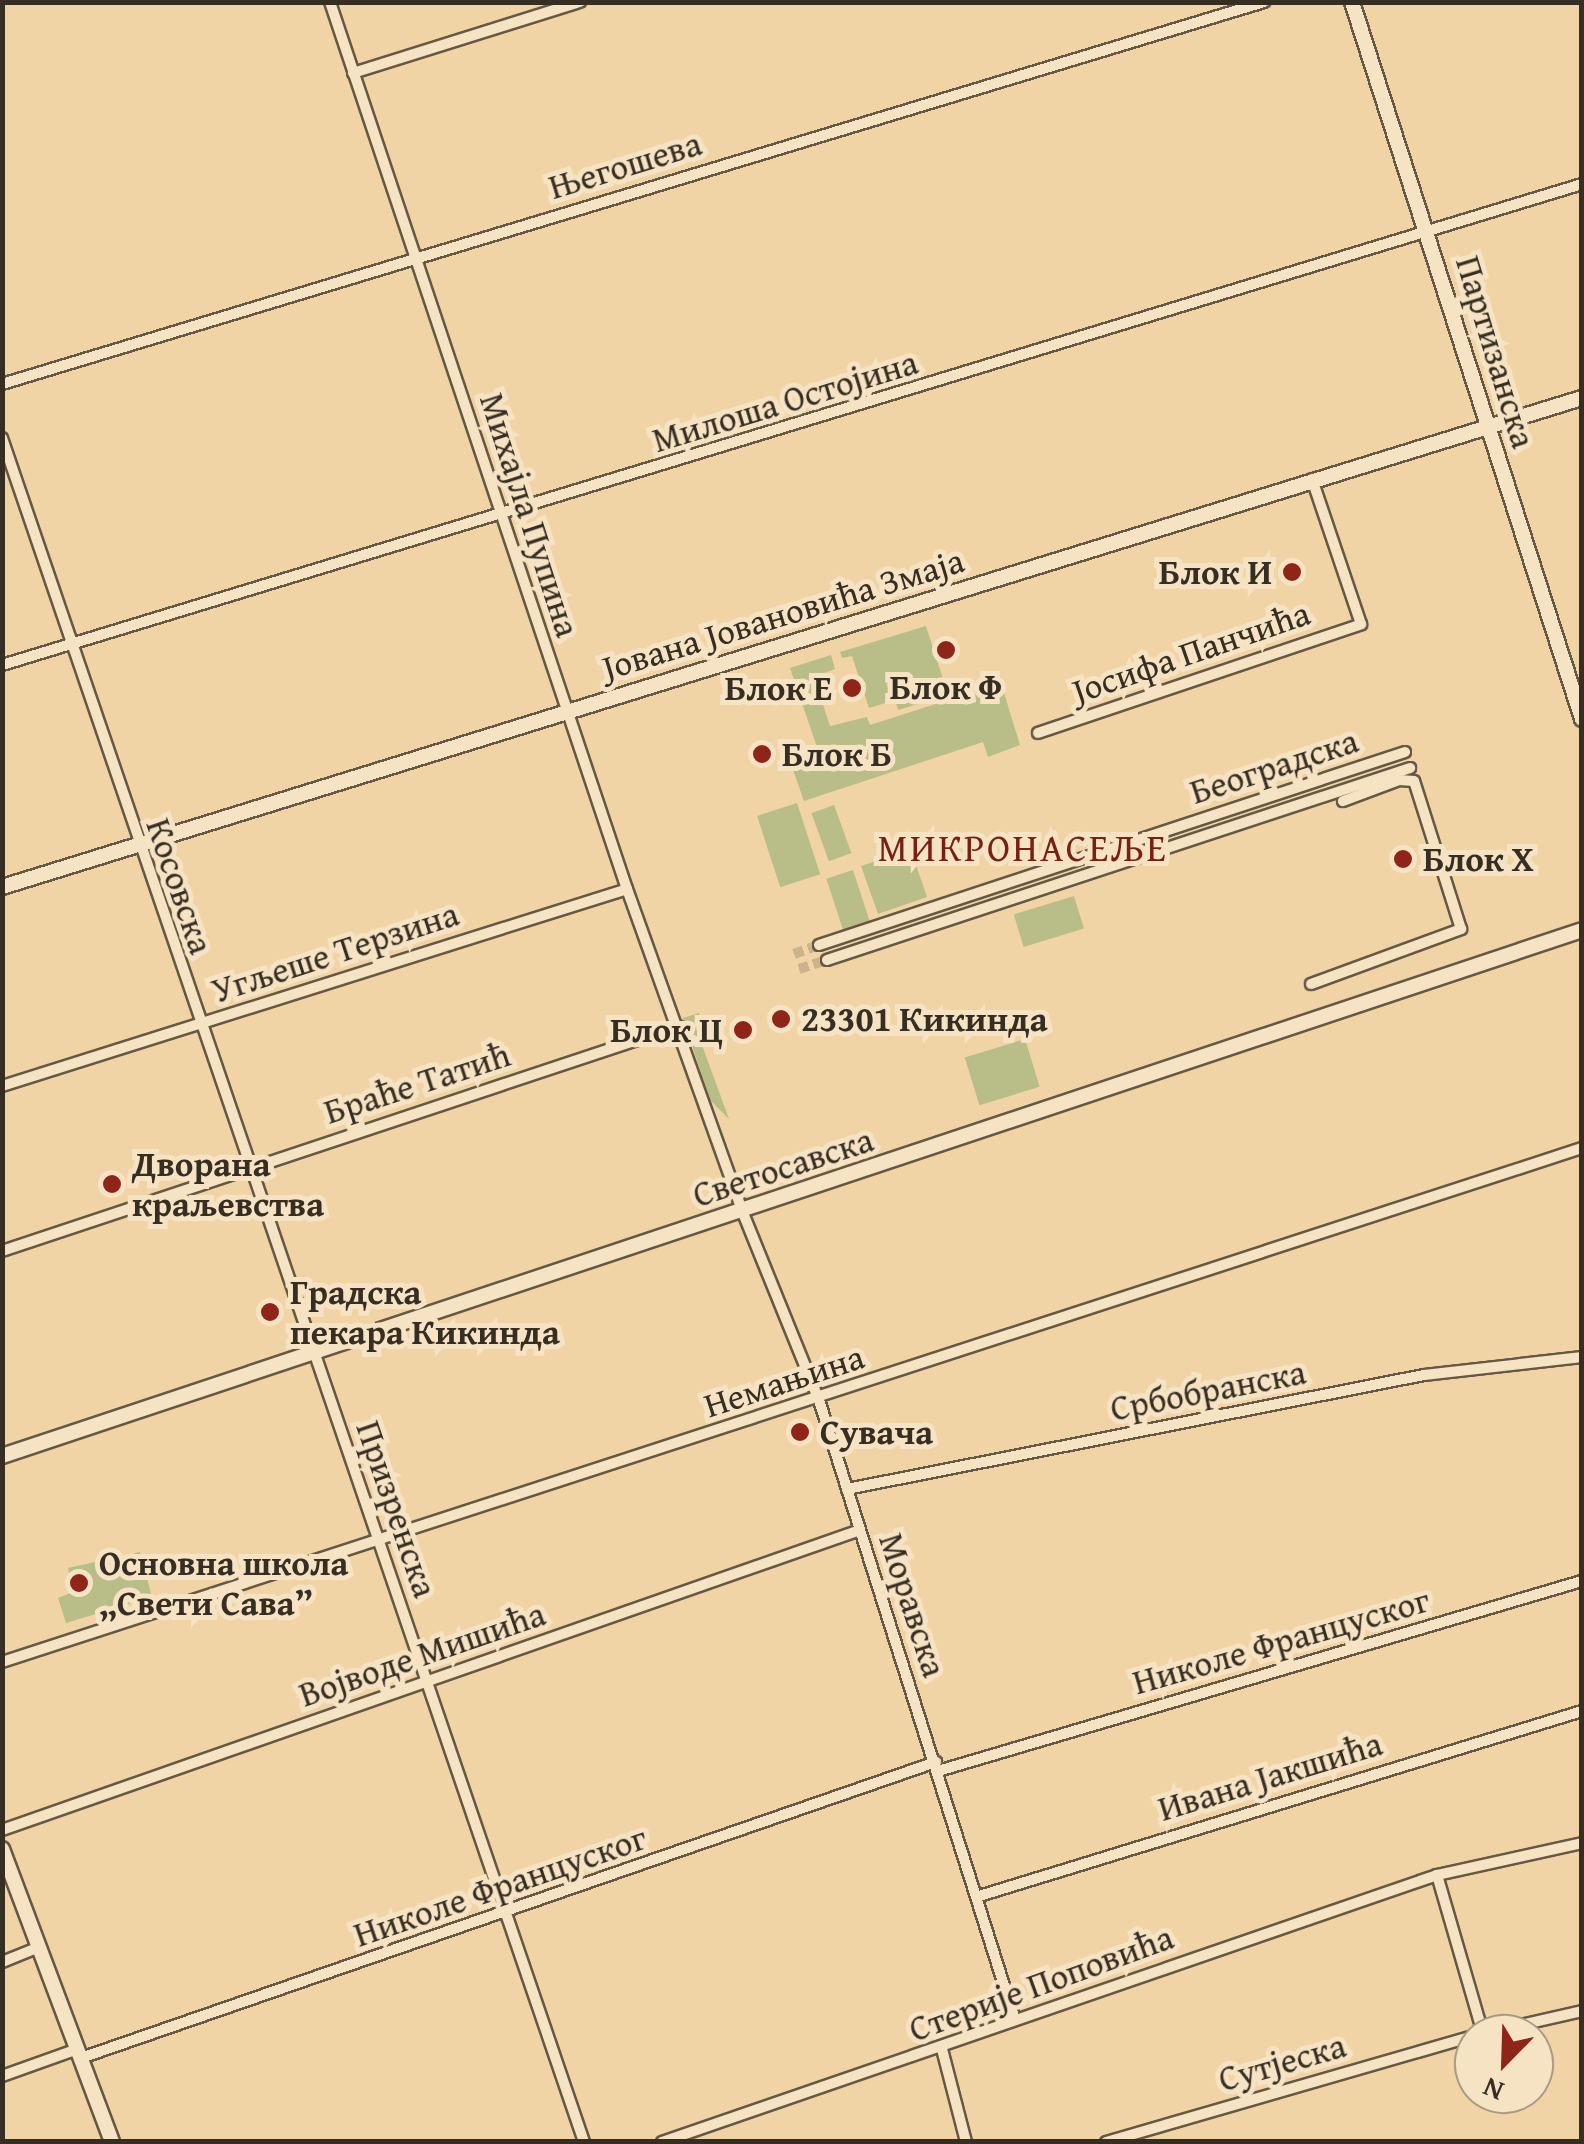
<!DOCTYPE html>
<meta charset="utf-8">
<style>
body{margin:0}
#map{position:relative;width:1584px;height:2144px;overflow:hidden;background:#f1d4a5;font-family:"Gentium Book Plus",serif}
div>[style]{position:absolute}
.green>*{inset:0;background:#b9bd87;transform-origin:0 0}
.street-tunnel>*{height:10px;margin-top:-5px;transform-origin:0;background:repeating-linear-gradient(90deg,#ccb38b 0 10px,transparent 0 15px)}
.roads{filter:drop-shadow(2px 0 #665844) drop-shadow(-2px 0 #665844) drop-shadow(0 2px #665844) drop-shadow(0 -2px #665844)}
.street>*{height:10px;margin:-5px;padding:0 5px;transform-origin:5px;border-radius:5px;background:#f6e3c4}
.secondary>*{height:14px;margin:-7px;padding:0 7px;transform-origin:7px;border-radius:7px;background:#f6e3c4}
.dots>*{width:28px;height:28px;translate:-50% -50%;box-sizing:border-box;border:5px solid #f6e3c4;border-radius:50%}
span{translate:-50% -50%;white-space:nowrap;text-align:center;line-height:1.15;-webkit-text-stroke:10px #f6e3c4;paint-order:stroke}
.street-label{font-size:35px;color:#372e23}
.poi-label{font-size:35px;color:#372e23;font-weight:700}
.right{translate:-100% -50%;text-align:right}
.left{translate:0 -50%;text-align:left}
.neighbourhood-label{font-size:38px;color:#7a1f14;letter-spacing:2.5px}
.frame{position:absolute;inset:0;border:5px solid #372e23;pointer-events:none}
.north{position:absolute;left:1454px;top:2014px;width:100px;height:100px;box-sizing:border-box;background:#f6e3c4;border:2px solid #aa9b84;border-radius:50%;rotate:203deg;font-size:28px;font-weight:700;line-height:40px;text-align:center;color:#372e23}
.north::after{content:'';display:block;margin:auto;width:35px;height:45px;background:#8f2418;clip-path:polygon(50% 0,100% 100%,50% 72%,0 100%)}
</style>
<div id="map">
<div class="green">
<div style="clip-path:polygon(926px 626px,945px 685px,922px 692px,925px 702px,898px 710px,895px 700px,869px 708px,852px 656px,842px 658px,840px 652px)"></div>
<div style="clip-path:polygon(831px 655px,835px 669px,824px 673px,828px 688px,819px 692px,830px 726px,867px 717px,870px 725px,1001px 683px,1020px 745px,988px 757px,983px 742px,804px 801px,793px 770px,821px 759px,790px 668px)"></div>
<div style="left:797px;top:803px;width:75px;height:42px;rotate:72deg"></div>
<div style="left:834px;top:805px;width:51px;height:24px;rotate:70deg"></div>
<div style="clip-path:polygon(891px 856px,895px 865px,914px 859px,927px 897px,878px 914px,861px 866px)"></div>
<div style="left:853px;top:870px;width:60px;height:28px;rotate:72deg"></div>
<div style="left:1074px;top:896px;width:34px;height:63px;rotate:73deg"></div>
<div style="clip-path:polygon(699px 1013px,702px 1023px,695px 1026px,729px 1119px,710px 1100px,683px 1018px)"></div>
<div style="left:1025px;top:1039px;width:50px;height:63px;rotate:73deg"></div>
<div style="clip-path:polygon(140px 1552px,152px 1597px,66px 1623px,58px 1598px,73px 1592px,68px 1568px)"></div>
</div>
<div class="street-tunnel">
<div style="left:794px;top:954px;width:27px;rotate:-20deg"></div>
<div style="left:799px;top:969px;width:29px;rotate:-18deg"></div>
</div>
<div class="roads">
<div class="street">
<div style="left:330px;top:2px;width:935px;rotate:71.49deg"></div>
<div style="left:627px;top:889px;width:344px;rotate:70.3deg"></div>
<div style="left:743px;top:1213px;width:202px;rotate:67.9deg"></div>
<div style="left:819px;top:1400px;width:650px;rotate:72.46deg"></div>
<div style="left:353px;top:73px;width:238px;rotate:-17.4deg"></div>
<div style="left:2px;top:384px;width:1319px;rotate:-16.84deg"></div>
<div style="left:2px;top:438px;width:1801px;rotate:71.14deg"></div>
<div style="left:2px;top:665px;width:1652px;rotate:-16.93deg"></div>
<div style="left:1038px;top:733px;width:341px;rotate:-18.6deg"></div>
<div style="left:1361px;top:624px;width:153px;rotate:-108.7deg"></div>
<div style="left:819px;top:945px;width:617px;rotate:-18.23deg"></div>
<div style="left:827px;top:960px;width:614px;rotate:-18.23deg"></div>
<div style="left:1311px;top:984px;width:160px;rotate:-20.1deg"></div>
<div style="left:1461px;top:929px;width:155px;rotate:-107.6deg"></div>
<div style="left:1414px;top:781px;width:15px;rotate:-176deg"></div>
<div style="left:1399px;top:780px;width:60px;rotate:159.4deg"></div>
<div style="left:2px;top:1086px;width:655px;rotate:-17.49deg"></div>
<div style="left:2px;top:1251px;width:713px;rotate:-18.38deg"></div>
<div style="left:847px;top:1489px;width:588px;rotate:-11.18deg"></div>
<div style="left:1424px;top:1375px;width:159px;rotate:-6.5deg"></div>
<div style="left:2px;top:1662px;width:1662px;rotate:-18.02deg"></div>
<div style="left:938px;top:1771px;width:671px;rotate:-16.44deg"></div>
<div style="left:2px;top:1830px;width:909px;rotate:-19.27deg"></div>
<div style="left:1437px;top:1875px;width:165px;rotate:73.8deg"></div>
<div style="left:976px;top:1897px;width:634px;rotate:-17.06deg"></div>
<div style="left:2px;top:1962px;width:40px;rotate:-22deg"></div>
<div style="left:1481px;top:2034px;width:104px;rotate:-12.8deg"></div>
<div style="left:942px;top:2049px;width:96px;rotate:75.5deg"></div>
<div style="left:81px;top:2058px;width:905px;rotate:-19.1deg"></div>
<div style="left:2px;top:2076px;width:81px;rotate:-19.6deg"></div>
<div style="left:662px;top:2142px;width:820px;rotate:-19.01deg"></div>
<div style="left:1437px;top:1875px;width:148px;rotate:-12.4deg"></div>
<div style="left:1106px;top:2142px;width:383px;rotate:-16.1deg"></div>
</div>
<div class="secondary">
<div style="left:1352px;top:2px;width:753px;rotate:72.21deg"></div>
<div style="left:2px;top:887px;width:1654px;rotate:-17.2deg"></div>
<div style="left:2px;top:1456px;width:1665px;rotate:-18.41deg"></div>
<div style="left:2px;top:1849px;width:313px;rotate:69.4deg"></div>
</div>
</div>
<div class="dots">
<div style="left:1292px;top:572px;background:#8f2418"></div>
<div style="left:946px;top:650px;background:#8f2418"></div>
<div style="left:852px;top:688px;background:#8f2418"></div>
<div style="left:762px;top:754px;background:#8f2418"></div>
<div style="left:1403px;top:859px;background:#8f2418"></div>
<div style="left:781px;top:1019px;background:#8f2418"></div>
<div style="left:743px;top:1030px;background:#8f2418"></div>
<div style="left:112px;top:1184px;background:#8f2418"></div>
<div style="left:270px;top:1312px;background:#8f2418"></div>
<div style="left:800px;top:1432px;background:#8f2418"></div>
<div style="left:79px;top:1583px;background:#8f2418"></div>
</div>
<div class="street-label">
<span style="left:625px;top:165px;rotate:-17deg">Његошева</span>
<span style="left:1496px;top:352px;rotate:73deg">Партизанска</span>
<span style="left:785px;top:401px;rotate:-17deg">Милоша Остојина</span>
<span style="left:530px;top:515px;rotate:72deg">Михајла Пупина</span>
<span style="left:783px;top:614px;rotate:-17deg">Јована Јовановића Змаја</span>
<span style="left:1191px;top:652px;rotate:-19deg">Јосифа Панчића</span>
<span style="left:1274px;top:766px;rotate:-18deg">Београдска</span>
<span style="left:180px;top:886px;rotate:71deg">Косовска</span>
<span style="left:335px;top:952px;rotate:-18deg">Угљеше Терзина</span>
<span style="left:417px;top:1083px;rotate:-18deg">Браће Татић</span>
<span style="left:783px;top:1167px;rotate:-18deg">Светосавска</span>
<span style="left:784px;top:1381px;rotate:-18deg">Немањина</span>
<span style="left:1208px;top:1390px;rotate:-11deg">Србобранска</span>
<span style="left:397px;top:1509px;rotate:71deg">Призренска</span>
<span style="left:913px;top:1605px;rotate:72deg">Моравска</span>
<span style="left:1281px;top:1641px;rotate:-16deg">Николе Француског</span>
<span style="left:422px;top:1654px;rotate:-19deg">Војводе Мишића</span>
<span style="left:1270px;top:1776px;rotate:-17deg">Ивана Јакшића</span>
<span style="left:500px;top:1886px;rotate:-19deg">Николе Француског</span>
<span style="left:1041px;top:1983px;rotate:-20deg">Стерије Поповића</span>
<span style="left:1282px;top:2062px;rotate:-16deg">Сутјеска</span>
</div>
<div class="poi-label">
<span class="right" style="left:1272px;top:572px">Блок И</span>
<span style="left:946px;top:687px">Блок Ф</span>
<span class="right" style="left:832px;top:688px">Блок Е</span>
<span class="left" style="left:782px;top:754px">Блок Б</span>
<span class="left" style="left:1423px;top:859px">Блок Х</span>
<span class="left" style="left:801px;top:1019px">23301 Кикинда</span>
<span class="right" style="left:723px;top:1030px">Блок Ц</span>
<span class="left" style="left:132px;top:1184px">Дворана<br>краљевства</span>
<span class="left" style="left:290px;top:1312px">Градска<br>пекара Кикинда</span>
<span class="left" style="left:820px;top:1432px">Сувача</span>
<span class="left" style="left:99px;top:1583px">Основна школа<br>„Свети Сава”</span>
</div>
<div class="neighbourhood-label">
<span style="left:1023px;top:848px">МИКРОНАСЕЉЕ</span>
</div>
<div class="frame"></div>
<div class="north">N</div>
</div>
